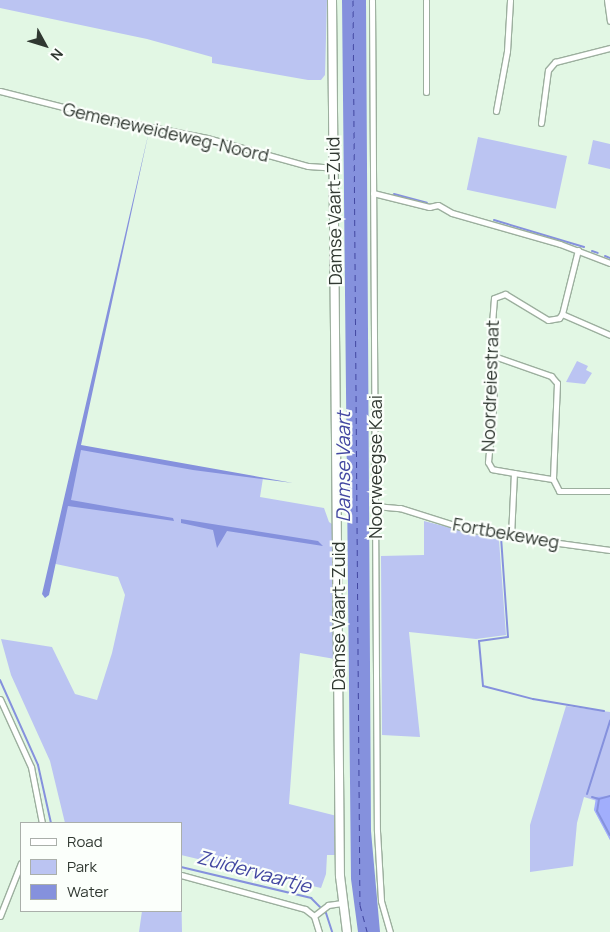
<!DOCTYPE html>
<style>
body{margin:0}
#map{position:relative;width:610px;height:932px;overflow:hidden;background:#e2f7e4;font-family:Manrope,sans-serif}
div>[style]{position:absolute}
.green>*{inset:0;background:#bbc4f2;transform-origin:0 0}
.forest>*{inset:0;background:#a1aefc}
.water>*{inset:0;background:#8591dd}
.stream>*{height:2px;margin:-1px;padding:0 1px;transform-origin:1px;border-radius:1px;background:#8591dd}
.ferry>*{height:1px;margin-top:-0.5px;transform-origin:0;background:repeating-linear-gradient(90deg,#4247a1 0 6px,transparent 0 11px)}
.roads{filter:drop-shadow(1px 0 #9caf9e) drop-shadow(-1px 0 #9caf9e) drop-shadow(0 1px #9caf9e) drop-shadow(0 -1px #9caf9e)}
.street>*{height:5px;margin:-2.5px;padding:0 2.5px;transform-origin:2.5px;border-radius:2.5px;background:#fff}
.secondary>*{height:8px;margin:-4px;padding:0 4px;transform-origin:4px;border-radius:4px;background:#fff}
span{translate:-50% -50%;white-space:nowrap;text-align:center;line-height:1.15;-webkit-text-stroke:4.5px #fbfffb;paint-order:stroke}
.street-label{font-size:18px;color:#303831}
.water-label{font-size:19px;color:#4247a1;font-style:italic}
.legend{position:absolute;left:20px;top:822px;width:162px;height:90px;box-sizing:border-box;background:#fbfffb;border:1px solid #aaafaa;margin:0;padding:6px 9px;list-style:none;font-size:15px;color:#303831}
.legend li{display:flex;align-items:center;gap:10px;height:25px}
.legend b{width:25px;border:1px solid #aaafaa}
.north{position:absolute;left:20px;top:20px;width:50px;height:50px;-webkit-text-stroke:4px #fbfffb;paint-order:stroke;rotate:129deg;font-size:14px;font-weight:700;line-height:20px;text-align:center;color:#303831}
.north::after{content:'';display:block;margin:auto;width:18px;height:22px;background:#303831;clip-path:polygon(50% 0,100% 100%,50% 72%,0 100%)}
</style>
<div id="map">
<div class="green">
<div style="clip-path:polygon(0 0,327px 0,325px 75px,321px 80px,308px 80px,212px 63px,212px 57px,147px 39px,0 8px)"></div>
<div style="left:478px;top:137px;width:91px;height:54px;rotate:12deg"></div>
<div style="clip-path:polygon(593px 140px,610px 144px,610px 169px,588px 164px)"></div>
<div style="clip-path:polygon(577px 361px,588px 366px,586px 370px,592px 373px,585px 384px,566px 382px)"></div>
<div style="clip-path:polygon(80px 448px,263px 478px,260px 497px,324px 508px,329px 522px,335px 526px,335px 659px,300px 653px,289px 804px,337px 816px,338px 855px,327px 855px,326px 874px,321px 888px,181px 855px,181px 823px,65px 823px,50px 761px,11px 675px,1px 639px,52px 647px,75px 694px,97px 700px,112px 653px,125px 595px,118px 577px,51px 563px)"></div>
<div style="clip-path:polygon(424px 521px,499px 540px,506px 635px,476px 639px,409px 632px,420px 737px,382px 735px,381px 556px,424px 555px)"></div>
<div style="clip-path:polygon(566px 706px,610px 712px,610px 840px,594px 810px,597px 801px,584px 797px,577px 823px,573px 866px,530px 872px,530px 825px)"></div>
<div style="clip-path:polygon(181px 878px,182px 932px,139px 932px,142px 911px,181px 911px)"></div>
</div>
<div class="forest">
<div style="clip-path:polygon(610px 796px,610px 840px,594px 810px,596px 797px)"></div>
</div>
<div class="water">
<div style="clip-path:polygon(342px 0,366px 0,371px 831px,380px 932px,358px 932px,351px 879px)"></div>
<div style="clip-path:polygon(149px 131px,81px 445px,293px 483px,193px 470px,81px 450px,71px 500px,173px 518px,174px 521px,68px 506px,49px 595px,45px 598px,42px 594px)"></div>
<div style="clip-path:polygon(181px 519px,318px 541px,323px 546px,227px 531px,217px 548px,213px 530px,181px 523px)"></div>
</div>
<div class="stream">
<div style="left:394px;top:194px;width:34px;rotate:15deg"></div>
<div style="left:494px;top:220px;width:94px;rotate:16.7deg"></div>
<div style="left:592px;top:251px;width:6px;rotate:18deg"></div>
<div style="left:605px;top:256px;width:5px;rotate:22deg"></div>
<div style="left:501px;top:537px;width:100px;rotate:86deg"></div>
<div style="left:508px;top:637px;width:29px;rotate:172deg"></div>
<div style="left:479px;top:641px;width:45px;rotate:84.9deg"></div>
<div style="left:483px;top:686px;width:52px;rotate:14.6deg"></div>
<div style="left:533px;top:699px;width:72px;rotate:9.6deg"></div>
<div style="left:0;top:680px;width:93px;rotate:65.9deg"></div>
<div style="left:38px;top:765px;width:59px;rotate:77.4deg"></div>
<div style="left:587px;top:794px;width:77px;rotate:-72.5deg"></div>
<div style="left:610px;top:796px;width:11px;rotate:165deg"></div>
<div style="left:599px;top:799px;width:12px;rotate:99deg"></div>
<div style="left:597px;top:811px;width:27px;rotate:62deg"></div>
<div style="left:592px;top:797px;width:7px;rotate:16deg"></div>
<div style="left:181px;top:867px;width:134px;rotate:13.4deg"></div>
<div style="left:311px;top:898px;width:21px;rotate:45deg"></div>
<div style="left:326px;top:913px;width:20px;rotate:72deg"></div>
</div>
<div class="ferry">
<div style="left:353px;top:0;width:905px;rotate:89.56deg"></div>
<div style="left:360px;top:905px;width:28px;rotate:75deg"></div>
</div>
<div class="roads">
<div class="street">
<div style="left:372px;top:0;width:831px;rotate:89.66deg"></div>
<div style="left:377px;top:831px;width:70px;rotate:86.7deg"></div>
<div style="left:381px;top:901px;width:32px;rotate:74deg"></div>
<div style="left:426px;top:0;width:92px;rotate:90deg"></div>
<div style="left:607px;top:0;width:21px;rotate:82deg"></div>
<div style="left:0;top:91px;width:114px;rotate:14.2deg"></div>
<div style="left:111px;top:119px;width:98px;rotate:11.2deg"></div>
<div style="left:207px;top:138px;width:105px;rotate:15.5deg"></div>
<div style="left:308px;top:166px;width:26px;rotate:4deg"></div>
<div style="left:496px;top:111px;width:61px;rotate:-79.6deg"></div>
<div style="left:507px;top:51px;width:51px;rotate:-86.6deg"></div>
<div style="left:541px;top:123px;width:53px;rotate:-82.5deg"></div>
<div style="left:548px;top:70px;width:11px;rotate:-49deg"></div>
<div style="left:555px;top:62px;width:57px;rotate:-14.3deg"></div>
<div style="left:373px;top:193px;width:58px;rotate:14deg"></div>
<div style="left:429px;top:207px;width:9px;rotate:-13deg"></div>
<div style="left:438px;top:205px;width:16px;rotate:30deg"></div>
<div style="left:452px;top:213px;width:112px;rotate:16deg"></div>
<div style="left:560px;top:244px;width:53px;rotate:20.8deg"></div>
<div style="left:562px;top:314px;width:66px;rotate:-76deg"></div>
<div style="left:562px;top:314px;width:52px;rotate:23.6deg"></div>
<div style="left:491px;top:355px;width:64px;rotate:19.3deg"></div>
<div style="left:551px;top:376px;width:9px;rotate:49deg"></div>
<div style="left:557px;top:383px;width:96px;rotate:92.4deg"></div>
<div style="left:514px;top:473px;width:39px;rotate:9deg"></div>
<div style="left:553px;top:479px;width:13px;rotate:63deg"></div>
<div style="left:559px;top:491px;width:51px"></div>
<div style="left:375px;top:506px;width:25px;rotate:5deg"></div>
<div style="left:400px;top:508px;width:67px;rotate:17.4deg"></div>
<div style="left:464px;top:528px;width:37px;rotate:11deg"></div>
<div style="left:500px;top:535px;width:111px;rotate:7.8deg"></div>
<div style="left:511px;top:536px;width:63px;rotate:-87.3deg"></div>
<div style="left:514px;top:473px;width:22px;rotate:-170deg"></div>
<div style="left:492px;top:469px;width:8px;rotate:-120deg"></div>
<div style="left:488px;top:462px;width:62px;rotate:-84.5deg"></div>
<div style="left:494px;top:400px;width:51px;rotate:-94.5deg"></div>
<div style="left:490px;top:349px;width:51px;rotate:-85.5deg"></div>
<div style="left:494px;top:298px;width:12px;rotate:-20deg"></div>
<div style="left:505px;top:294px;width:50px;rotate:31.2deg"></div>
<div style="left:548px;top:320px;width:11px;rotate:-10deg"></div>
<div style="left:559px;top:318px;width:5px;rotate:-53deg"></div>
<div style="left:0;top:699px;width:75px;rotate:65.5deg"></div>
<div style="left:31px;top:767px;width:57px;rotate:78.9deg"></div>
<div style="left:181px;top:875px;width:129px;rotate:15.3deg"></div>
<div style="left:305px;top:909px;width:11px;rotate:38deg"></div>
<div style="left:314px;top:916px;width:17px;rotate:73deg"></div>
<div style="left:0;top:916px;width:57px;rotate:-68.4deg"></div>
<div style="left:314px;top:916px;width:18px;rotate:-38deg"></div>
<div style="left:328px;top:905px;width:14px;rotate:-8deg"></div>
</div>
<div class="secondary">
<div style="left:332px;top:0;width:876px;rotate:89.48deg"></div>
<div style="left:340px;top:876px;width:56px;rotate:82.9deg"></div>
</div>
</div>
<div class="street-label">
<span style="left:166px;top:132px;rotate:13deg">Gemeneweideweg-Noord</span>
<span style="left:334px;top:211px;rotate:-91deg">Damse Vaart-Zuid</span>
<span style="left:490px;top:386px;rotate:-88deg">Noordreiestraat</span>
<span style="left:375px;top:467px;rotate:-90deg">Noorweegse Kaai</span>
<span style="left:506px;top:533px;rotate:10deg">Fortbekeweg</span>
<span style="left:338px;top:616px;rotate:-90deg">Damse Vaart-Zuid</span>
</div>
<div class="water-label">
<span style="left:344px;top:467px;rotate:-90deg">Damse Vaart</span>
<span style="left:254px;top:872px;rotate:15deg">Zuidervaartje</span>
</div>
<ul class="legend">
<li><b style="height:6px;background:#fff"></b>Road</li>
<li><b style="height:14px;background:#bbc4f2"></b>Park</li>
<li><b style="height:14px;background:#8591dd"></b>Water</li>
</ul>
<div class="north">N</div>
</div>
